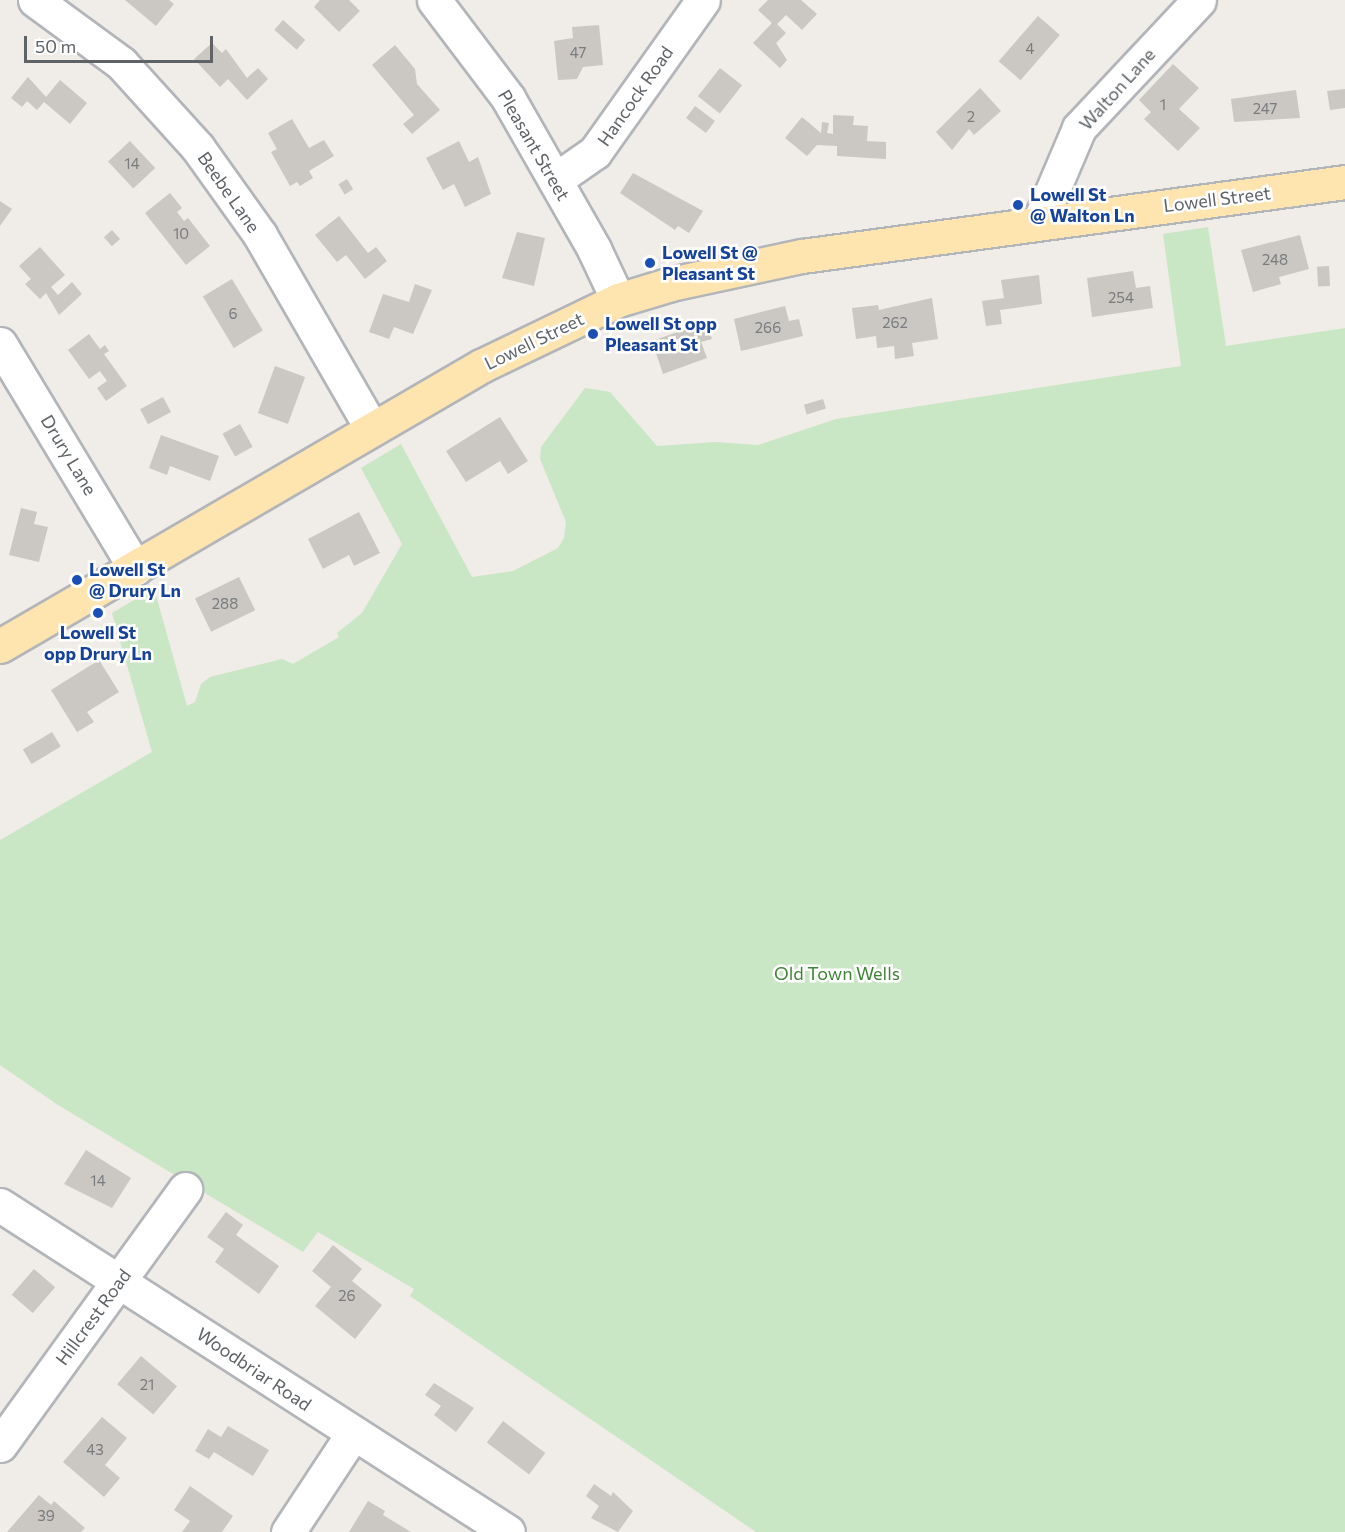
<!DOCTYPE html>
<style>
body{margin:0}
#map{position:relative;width:1345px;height:1532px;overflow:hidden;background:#f0ece7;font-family:Commissioner,sans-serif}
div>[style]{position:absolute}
.green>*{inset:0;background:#c9e7c4}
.building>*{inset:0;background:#cbc7c3;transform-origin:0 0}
.roads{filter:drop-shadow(2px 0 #b2b5b9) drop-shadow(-2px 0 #b2b5b9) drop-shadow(0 2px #b2b5b9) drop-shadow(0 -2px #b2b5b9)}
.minor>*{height:33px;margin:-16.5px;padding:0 16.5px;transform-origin:16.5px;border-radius:16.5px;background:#fff}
.major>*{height:33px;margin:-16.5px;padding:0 16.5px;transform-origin:16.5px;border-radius:16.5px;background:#fee4ae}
.dots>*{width:16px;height:16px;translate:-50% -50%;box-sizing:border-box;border:3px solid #fff;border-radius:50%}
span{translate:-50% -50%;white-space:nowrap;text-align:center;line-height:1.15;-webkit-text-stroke:5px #fff;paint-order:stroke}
.number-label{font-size:15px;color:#797c7e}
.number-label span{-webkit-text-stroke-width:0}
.street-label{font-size:18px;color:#5e6367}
.transit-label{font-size:18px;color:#164399;font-weight:700}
.left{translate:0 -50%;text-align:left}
.park-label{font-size:18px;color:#408537}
.scale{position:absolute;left:24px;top:36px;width:189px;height:27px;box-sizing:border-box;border:3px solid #5e6367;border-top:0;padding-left:8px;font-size:18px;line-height:21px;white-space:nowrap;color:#5e6367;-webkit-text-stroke:4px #fff;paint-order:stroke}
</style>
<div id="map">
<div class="green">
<div style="clip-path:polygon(1208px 227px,1226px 346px,1345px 328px,1345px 1532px,756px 1532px,410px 1296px,414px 1289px,318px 1232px,303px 1252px,58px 1105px,0 1065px,0 840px,152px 752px,112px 613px,154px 588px,187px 706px,195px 702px,201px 684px,210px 677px,282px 659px,293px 664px,339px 637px,337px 633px,362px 613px,402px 544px,361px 468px,401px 444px,472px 577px,513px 571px,558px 548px,564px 538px,566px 522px,540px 459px,541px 447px,585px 388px,610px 392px,657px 446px,715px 442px,758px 445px,836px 419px,1181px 366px,1163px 234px)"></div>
</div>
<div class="building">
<div style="clip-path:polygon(125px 0,169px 0,174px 4px,156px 26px)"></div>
<div style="clip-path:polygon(320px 0,349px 0,360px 11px,339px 32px,314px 7px)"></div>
<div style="clip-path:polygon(768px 0,801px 0,817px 14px,802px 30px,786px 15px,777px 24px,786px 33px,776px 43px,787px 60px,780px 68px,753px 43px,772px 23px,758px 10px)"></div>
<div style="left:1038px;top:16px;width:29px;height:60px;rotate:41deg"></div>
<div style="left:283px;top:20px;width:30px;height:13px;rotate:42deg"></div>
<div style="clip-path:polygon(599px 25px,603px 65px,583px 67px,577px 79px,558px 80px,554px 41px,573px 38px,572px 27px)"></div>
<div style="clip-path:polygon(212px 43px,222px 53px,226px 49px,247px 78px,258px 68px,268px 79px,247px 100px,228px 79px,220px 87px,194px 59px)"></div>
<div style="clip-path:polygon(395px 45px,415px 69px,417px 84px,440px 110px,412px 134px,403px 124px,414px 115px,372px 65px)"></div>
<div style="clip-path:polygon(1173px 64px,1199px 88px,1179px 109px,1200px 128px,1178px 151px,1144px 119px,1151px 112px,1139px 100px)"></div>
<div style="left:720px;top:68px;width:28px;height:36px;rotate:38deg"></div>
<div style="clip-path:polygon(28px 77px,46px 97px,60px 80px,87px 103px,70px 124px,44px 102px,37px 110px,27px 101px,22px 107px,11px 98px)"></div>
<div style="clip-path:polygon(980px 88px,1001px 111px,974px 135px,969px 129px,952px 150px,936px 132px)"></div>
<div style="clip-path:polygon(1345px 89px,1345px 108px,1330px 110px,1327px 91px)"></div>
<div style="clip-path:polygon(1296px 90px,1300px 118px,1234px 122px,1231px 99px)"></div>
<div style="left:695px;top:106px;width:25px;height:15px;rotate:37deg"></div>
<div style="clip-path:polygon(833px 115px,854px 116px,853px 125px,868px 126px,867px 141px,886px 142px,886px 159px,837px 156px,837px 146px,817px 145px,807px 156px,785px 138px,802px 117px,821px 133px,822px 122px,829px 123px,827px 133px,833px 134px)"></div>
<div style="clip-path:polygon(292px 119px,309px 148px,324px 140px,334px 156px,309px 171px,313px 178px,300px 186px,297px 182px,290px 186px,271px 152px,277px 149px,268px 133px)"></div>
<div style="left:130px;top:141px;width:37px;height:30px;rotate:47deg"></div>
<div style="clip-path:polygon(459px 141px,469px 162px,478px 157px,491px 194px,465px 207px,454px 184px,443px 190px,426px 158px)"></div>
<div style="clip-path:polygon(633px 173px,703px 211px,689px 233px,678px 226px,675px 230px,620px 193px)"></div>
<div style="left:347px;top:179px;width:12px;height:10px;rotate:59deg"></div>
<div style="clip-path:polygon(170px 193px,182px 208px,177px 212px,184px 221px,188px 218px,210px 246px,186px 265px,145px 213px)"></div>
<div style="clip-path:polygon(0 201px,12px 209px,0 226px)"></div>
<div style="clip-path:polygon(339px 216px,368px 253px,376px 247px,387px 261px,365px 279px,346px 255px,337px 262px,315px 235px)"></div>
<div style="left:112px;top:230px;width:12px;height:11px;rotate:48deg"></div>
<div style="clip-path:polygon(517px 232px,545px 238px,534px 286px,502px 278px)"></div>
<div style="clip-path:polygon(1300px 235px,1309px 269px,1279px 277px,1281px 284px,1253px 292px,1241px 250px)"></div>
<div style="clip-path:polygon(40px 247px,65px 275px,51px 287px,58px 295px,72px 282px,82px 294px,59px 315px,46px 293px,40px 299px,25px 284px,31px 279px,19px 266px)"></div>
<div style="left:1329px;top:266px;width:20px;height:12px;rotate:87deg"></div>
<div style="clip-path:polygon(1133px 271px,1136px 288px,1150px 286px,1153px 308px,1092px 317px,1087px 278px)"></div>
<div style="clip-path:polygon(1039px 275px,1042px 304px,1000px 310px,1002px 324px,986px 326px,982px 301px,1004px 298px,1001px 280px)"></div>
<div style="left:232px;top:279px;width:60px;height:34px;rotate:59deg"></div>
<div style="clip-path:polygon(415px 284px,432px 290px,413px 334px,394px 327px,389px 339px,369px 332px,383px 294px,409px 302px)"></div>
<div style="clip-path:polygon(932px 298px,938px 339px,912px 343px,914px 356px,895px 359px,894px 346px,877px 348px,876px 336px,856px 339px,852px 308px,878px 305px,879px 310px)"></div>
<div style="clip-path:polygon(785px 306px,789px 321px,799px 319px,803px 336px,741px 351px,734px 319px)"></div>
<div style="clip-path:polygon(706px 322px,712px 339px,701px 342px,707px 358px,663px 374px,652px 341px)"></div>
<div style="clip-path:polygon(89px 334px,100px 349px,105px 345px,109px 351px,104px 354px,127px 386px,106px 401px,97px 388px,107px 381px,100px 371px,89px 379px,68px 350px)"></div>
<div style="left:275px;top:366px;width:32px;height:50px;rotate:20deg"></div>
<div style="left:163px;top:397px;width:17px;height:26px;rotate:62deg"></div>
<div style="left:823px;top:399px;width:10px;height:20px;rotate:73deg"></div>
<div style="clip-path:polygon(500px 417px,528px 461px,508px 474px,500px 461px,466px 482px,446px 451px)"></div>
<div style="left:240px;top:424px;width:26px;height:20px;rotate:61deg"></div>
<div style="clip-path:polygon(161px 435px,219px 456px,210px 481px,170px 466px,167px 475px,149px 468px)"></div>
<div style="clip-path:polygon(21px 508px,37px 512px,34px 524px,48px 527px,39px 562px,9px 555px)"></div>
<div style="clip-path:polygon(359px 512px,380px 553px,354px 566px,349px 555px,323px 569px,308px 539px)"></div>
<div style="left:239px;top:577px;width:37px;height:49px;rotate:64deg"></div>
<div style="clip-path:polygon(99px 660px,119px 692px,87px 712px,94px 722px,77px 732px,51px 690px)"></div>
<div style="left:52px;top:732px;width:17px;height:34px;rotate:59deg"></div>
<div style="clip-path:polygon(86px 1150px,131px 1178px,112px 1208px,64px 1184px)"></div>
<div style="clip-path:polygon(226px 1212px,243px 1225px,236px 1235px,279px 1266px,259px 1294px,215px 1262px,224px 1249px,207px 1237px)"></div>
<div style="clip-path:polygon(333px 1245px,362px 1269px,352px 1281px,382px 1305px,355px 1339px,315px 1306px,331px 1287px,312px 1271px)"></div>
<div style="left:34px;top:1269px;width:28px;height:34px;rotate:41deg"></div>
<div style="left:141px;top:1356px;width:47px;height:37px;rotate:40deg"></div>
<div style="clip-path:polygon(434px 1383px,474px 1408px,456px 1432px,434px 1415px,441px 1406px,425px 1395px)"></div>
<div style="clip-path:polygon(102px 1417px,127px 1438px,105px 1465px,120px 1478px,104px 1497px,63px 1462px)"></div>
<div style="left:503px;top:1421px;width:53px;height:27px;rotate:37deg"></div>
<div style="clip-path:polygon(228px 1426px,269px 1450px,253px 1476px,214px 1452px,209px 1459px,195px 1451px,208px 1429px,221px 1437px)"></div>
<div style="clip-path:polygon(594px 1484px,611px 1496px,613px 1492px,633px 1511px,618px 1532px,591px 1518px,599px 1506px,586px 1496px)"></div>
<div style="clip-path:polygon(190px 1486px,233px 1516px,222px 1532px,182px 1532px,190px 1521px,174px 1510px)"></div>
<div style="clip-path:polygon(39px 1495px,51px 1505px,54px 1501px,85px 1528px,81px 1532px,7px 1532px)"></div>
<div style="clip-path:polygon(368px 1501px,385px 1511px,383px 1515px,411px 1532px,349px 1532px)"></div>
</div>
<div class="roads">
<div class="minor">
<div style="left:35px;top:0;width:107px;rotate:36.2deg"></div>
<div style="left:121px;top:63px;width:115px;rotate:47.8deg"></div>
<div style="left:198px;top:148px;width:107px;rotate:54.5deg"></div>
<div style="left:260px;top:235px;width:224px;rotate:60deg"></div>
<div style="left:434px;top:0;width:123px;rotate:52.9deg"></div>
<div style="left:508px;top:98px;width:174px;rotate:60.3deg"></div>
<div style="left:594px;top:249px;width:56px;rotate:64.8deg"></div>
<div style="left:555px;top:180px;width:49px;rotate:-35deg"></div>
<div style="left:595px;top:152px;width:186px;rotate:-54.6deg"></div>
<div style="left:1039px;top:222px;width:102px;rotate:-66.9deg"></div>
<div style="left:1079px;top:128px;width:175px;rotate:-46.8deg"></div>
<div style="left:0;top:344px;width:262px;rotate:58.9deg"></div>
<div style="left:0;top:1205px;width:604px;rotate:32.77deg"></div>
<div style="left:0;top:1445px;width:316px;rotate:-54.1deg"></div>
<div style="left:288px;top:1532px;width:116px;rotate:-56.6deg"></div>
</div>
<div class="major">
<div style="left:0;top:646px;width:557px;rotate:-30.2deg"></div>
<div style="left:481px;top:366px;width:152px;rotate:-25.7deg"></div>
<div style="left:618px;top:300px;width:55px;rotate:-16.8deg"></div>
<div style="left:671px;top:284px;width:134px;rotate:-12.1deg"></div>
<div style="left:802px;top:256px;width:548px;rotate:-7.76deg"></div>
</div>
</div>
<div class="dots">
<div style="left:1018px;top:205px;background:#1a4fb4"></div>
<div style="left:650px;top:263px;background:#1a4fb4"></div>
<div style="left:593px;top:334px;background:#1a4fb4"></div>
<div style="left:77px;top:580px;background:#1a4fb4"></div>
<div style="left:98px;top:613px;background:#1a4fb4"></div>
</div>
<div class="number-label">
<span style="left:1030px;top:49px">4</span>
<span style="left:578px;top:53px">47</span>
<span style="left:1163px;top:105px">1</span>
<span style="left:1265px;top:109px">247</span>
<span style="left:971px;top:117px">2</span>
<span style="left:132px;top:164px">14</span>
<span style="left:181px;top:234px">10</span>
<span style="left:1275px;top:260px">248</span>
<span style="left:1121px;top:298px">254</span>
<span style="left:233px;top:314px">6</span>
<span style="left:895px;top:323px">262</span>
<span style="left:768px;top:328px">266</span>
<span style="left:225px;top:604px">288</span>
<span style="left:98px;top:1181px">14</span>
<span style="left:347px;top:1296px">26</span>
<span style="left:147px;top:1385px">21</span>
<span style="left:95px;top:1450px">43</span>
<span style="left:46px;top:1516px">39</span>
</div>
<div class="street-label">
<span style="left:1117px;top:89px;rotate:-48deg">Walton Lane</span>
<span style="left:635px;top:96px;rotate:-55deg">Hancock Road</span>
<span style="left:534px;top:145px;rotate:60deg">Pleasant Street</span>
<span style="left:229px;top:192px;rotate:55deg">Beebe Lane</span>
<span style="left:1217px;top:199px;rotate:-7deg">Lowell Street</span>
<span style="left:534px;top:341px;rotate:-26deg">Lowell Street</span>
<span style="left:69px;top:455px;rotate:59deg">Drury Lane</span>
<span style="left:93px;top:1317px;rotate:-54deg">Hillcrest Road</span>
<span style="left:254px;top:1369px;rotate:34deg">Woodbriar Road</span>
</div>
<div class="transit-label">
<span class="left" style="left:1030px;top:205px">Lowell St<br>@ Walton Ln</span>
<span class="left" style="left:662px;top:263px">Lowell St @<br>Pleasant St</span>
<span class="left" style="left:605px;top:334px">Lowell St opp<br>Pleasant St</span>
<span class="left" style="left:89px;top:580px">Lowell St<br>@ Drury Ln</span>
<span style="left:98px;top:643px">Lowell St<br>opp Drury Ln</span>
</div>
<div class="park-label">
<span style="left:837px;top:973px">Old Town Wells</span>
</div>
<div class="scale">50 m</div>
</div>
